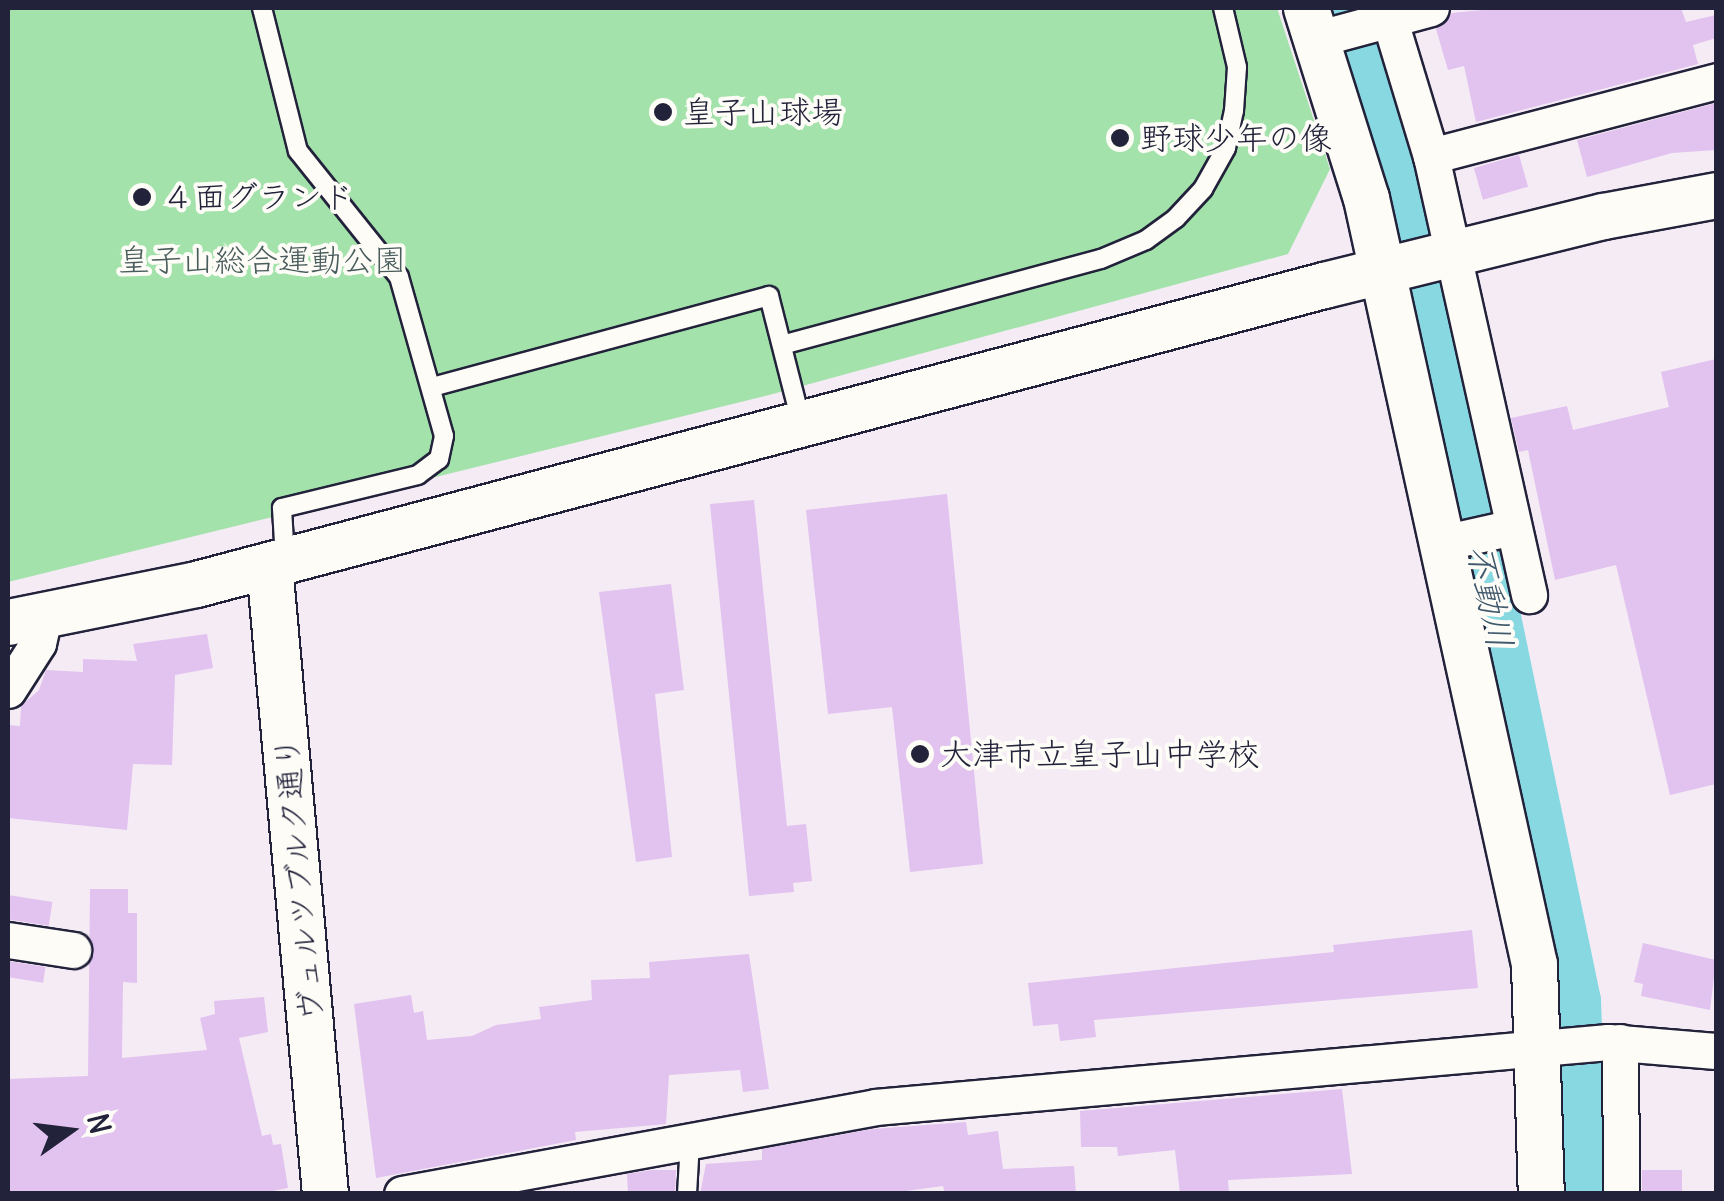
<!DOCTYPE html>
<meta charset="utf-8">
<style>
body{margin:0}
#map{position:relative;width:1724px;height:1201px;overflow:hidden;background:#f5ebf5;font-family:Delius,"Klee One",sans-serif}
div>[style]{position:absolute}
.green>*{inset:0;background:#a3e2aa}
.river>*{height:52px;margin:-26px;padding:0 26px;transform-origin:26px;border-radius:26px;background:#87d8e0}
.building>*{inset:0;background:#e2c2ef;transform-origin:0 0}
.roads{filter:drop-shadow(2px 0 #22223b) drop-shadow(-2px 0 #22223b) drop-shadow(0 2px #22223b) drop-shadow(0 -2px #22223b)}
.service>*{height:18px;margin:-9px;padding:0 9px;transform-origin:9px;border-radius:9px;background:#fdfcf7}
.minor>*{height:35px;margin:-17.5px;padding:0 17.5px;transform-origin:17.5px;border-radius:17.5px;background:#fdfcf7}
.tertiary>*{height:45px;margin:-22.5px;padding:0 22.5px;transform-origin:22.5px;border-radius:22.5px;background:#fdfcf7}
.dots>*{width:28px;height:28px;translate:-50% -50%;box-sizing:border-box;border:5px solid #fdfcf7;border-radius:50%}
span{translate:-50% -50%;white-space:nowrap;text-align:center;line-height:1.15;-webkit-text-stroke:8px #fdfcf7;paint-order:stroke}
.poi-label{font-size:32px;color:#22223b}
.left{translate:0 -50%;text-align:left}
.park-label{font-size:32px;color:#495c5c}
.street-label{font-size:32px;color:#22223b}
.water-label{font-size:35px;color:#40596d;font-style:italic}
.frame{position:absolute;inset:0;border:10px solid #22223b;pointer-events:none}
.north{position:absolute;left:20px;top:1081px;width:100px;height:100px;-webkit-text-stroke:8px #fdfcf7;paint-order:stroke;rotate:76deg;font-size:28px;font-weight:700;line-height:40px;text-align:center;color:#22223b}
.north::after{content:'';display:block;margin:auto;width:35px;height:45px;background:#22223b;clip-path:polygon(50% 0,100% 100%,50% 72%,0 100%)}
</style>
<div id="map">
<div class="green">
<div style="clip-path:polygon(8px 8px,1277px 8px,1330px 169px,1288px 254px,769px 395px,8px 582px)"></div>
</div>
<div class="river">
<div style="left:1349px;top:8px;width:187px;rotate:72.5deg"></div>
<div style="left:1405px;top:186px;width:833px;rotate:78.22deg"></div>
<div style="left:1575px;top:1001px;width:193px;rotate:87.9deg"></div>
</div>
<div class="building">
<div style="clip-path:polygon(1502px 8px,1681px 8px,1686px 22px,1716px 15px,1716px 38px,1693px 45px,1698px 64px,1476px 122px,1464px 66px,1448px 70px,1436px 29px,1452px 13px)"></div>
<div style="clip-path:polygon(1716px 103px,1716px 150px,1672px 153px,1587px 177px,1577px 140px)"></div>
<div style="left:1519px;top:155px;width:33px;height:47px;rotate:74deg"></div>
<div style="clip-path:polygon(1716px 359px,1716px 784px,1670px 795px,1616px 565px,1555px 580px,1528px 450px,1519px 452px,1511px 418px,1567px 406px,1573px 430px,1669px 407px,1661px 372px)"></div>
<div style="clip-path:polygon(947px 494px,983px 864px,910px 872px,892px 707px,828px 714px,806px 510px)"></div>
<div style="clip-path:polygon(754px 500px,787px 826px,806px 824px,812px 881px,793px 883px,794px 892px,749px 896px,710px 504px)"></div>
<div style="clip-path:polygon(671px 584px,684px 690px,655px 694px,672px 857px,636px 862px,599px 592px)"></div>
<div style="clip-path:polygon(207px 634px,213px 668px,175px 675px,172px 765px,133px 764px,127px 830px,8px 818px,8px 725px,20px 726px,21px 706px,39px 690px,46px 670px,83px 672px,83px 659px,137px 661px,133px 644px)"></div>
<div style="clip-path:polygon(90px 889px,128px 889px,128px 913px,137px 913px,137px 983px,123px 982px,122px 1058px,207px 1050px,200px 1018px,215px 1014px,214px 1001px,264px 997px,268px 1032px,239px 1038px,262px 1136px,271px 1134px,273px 1145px,281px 1144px,288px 1188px,256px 1194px,8px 1194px,8px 1079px,88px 1076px)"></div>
<div style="left:8px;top:895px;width:45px;height:24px;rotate:9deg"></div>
<div style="clip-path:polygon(1472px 930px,1478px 988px,1094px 1020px,1096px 1037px,1060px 1041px,1058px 1024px,1033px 1026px,1028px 983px,1334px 952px,1333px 945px)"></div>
<div style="clip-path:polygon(1643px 943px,1716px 960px,1710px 1010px,1641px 996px,1643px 984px,1634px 982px)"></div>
<div style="clip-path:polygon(749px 954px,769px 1089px,743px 1092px,740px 1070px,669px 1075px,666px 1124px,575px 1132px,576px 1140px,376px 1178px,354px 1004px,411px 995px,414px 1013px,423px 1011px,427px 1040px,472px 1036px,496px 1025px,541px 1019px,539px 1007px,592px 1000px,591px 980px,650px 978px,649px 962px)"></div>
<div style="left:8px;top:961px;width:38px;height:16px;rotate:9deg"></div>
<div style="clip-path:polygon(1342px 1089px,1352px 1174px,1228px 1180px,1229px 1194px,1180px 1194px,1175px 1150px,1118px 1156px,1117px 1147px,1081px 1147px,1080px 1111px)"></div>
<div style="clip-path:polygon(966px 1122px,968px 1135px,998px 1131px,1003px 1169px,1074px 1166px,1076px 1194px,945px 1194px,943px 1186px,884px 1194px,700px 1194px,706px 1164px,762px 1160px,762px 1149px,873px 1129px)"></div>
<div style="clip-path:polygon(652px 1170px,676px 1170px,675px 1194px,628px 1194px,627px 1174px)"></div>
<div style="left:1642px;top:1170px;width:40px;height:24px"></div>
</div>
<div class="roads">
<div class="service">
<div style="left:262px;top:8px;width:147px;rotate:75.9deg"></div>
<div style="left:298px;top:151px;width:161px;rotate:51.3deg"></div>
<div style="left:399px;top:277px;width:165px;rotate:74.2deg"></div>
<div style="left:444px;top:436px;width:24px;rotate:102deg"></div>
<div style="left:439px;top:459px;width:26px;rotate:143deg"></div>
<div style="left:418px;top:475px;width:140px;rotate:166.4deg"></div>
<div style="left:282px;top:508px;width:52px;rotate:86.7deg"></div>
<div style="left:782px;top:345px;width:330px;rotate:-15.1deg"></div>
<div style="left:1101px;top:259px;width:49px;rotate:-22.9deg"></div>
<div style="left:1146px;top:240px;width:37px;rotate:-36deg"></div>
<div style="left:1176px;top:218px;width:40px;rotate:-47deg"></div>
<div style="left:1203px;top:189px;width:47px;rotate:-60.7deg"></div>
<div style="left:1226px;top:148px;width:38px;rotate:-78deg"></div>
<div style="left:1234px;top:111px;width:44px;rotate:-86.1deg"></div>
<div style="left:1237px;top:67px;width:61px;rotate:-103.3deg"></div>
<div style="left:432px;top:387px;width:349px;rotate:-15.1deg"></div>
<div style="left:769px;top:296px;width:133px;rotate:75.7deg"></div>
<div style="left:687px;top:1194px;width:52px;rotate:-86.7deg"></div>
</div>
<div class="minor">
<div style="left:1386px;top:8px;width:155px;rotate:73.1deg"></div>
<div style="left:1431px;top:156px;width:295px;rotate:-14.7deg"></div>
<div style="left:1316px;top:39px;width:119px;rotate:-15.1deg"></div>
<div style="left:1431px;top:156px;width:450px;rotate:77.4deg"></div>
<div style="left:1442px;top:543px;width:73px;rotate:-12.7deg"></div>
<div style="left:8px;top:690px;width:56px;rotate:-57.4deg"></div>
<div style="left:38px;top:643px;width:28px;rotate:-77deg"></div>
<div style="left:8px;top:940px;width:66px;rotate:8.7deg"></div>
<div style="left:1620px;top:1042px;width:152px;rotate:89.6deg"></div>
<div style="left:402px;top:1194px;width:481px;rotate:-10.4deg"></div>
<div style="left:875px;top:1107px;width:736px;rotate:-5.07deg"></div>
<div style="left:1608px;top:1042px;width:108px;rotate:4.8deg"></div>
</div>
<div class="tertiary">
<div style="left:1306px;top:8px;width:199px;rotate:72.5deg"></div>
<div style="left:1366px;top:198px;width:784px;rotate:77.63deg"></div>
<div style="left:1534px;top:964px;width:230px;rotate:88.3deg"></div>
<div style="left:269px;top:565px;width:631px;rotate:84.91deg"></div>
<div style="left:8px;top:622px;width:192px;rotate:-11.4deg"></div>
<div style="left:196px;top:584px;width:1167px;rotate:-14.85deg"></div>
<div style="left:1324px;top:285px;width:287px;rotate:-13.9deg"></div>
<div style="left:1603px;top:216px;width:115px;rotate:-10.5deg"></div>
</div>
</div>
<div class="dots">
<div style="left:663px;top:112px;background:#22223b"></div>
<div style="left:1120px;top:138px;background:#22223b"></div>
<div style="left:142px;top:197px;background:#22223b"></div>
<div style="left:920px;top:754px;background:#22223b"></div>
</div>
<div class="poi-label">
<span class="left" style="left:683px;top:112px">皇子山球場</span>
<span class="left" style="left:1140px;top:138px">野球少年の像</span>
<span class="left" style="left:162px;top:197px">４面グランド</span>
<span class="left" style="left:940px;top:754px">大津市立皇子山中学校</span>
</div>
<div class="park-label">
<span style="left:262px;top:260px">皇子山総合運動公園</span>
</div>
<div class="street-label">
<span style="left:299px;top:879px;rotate:-95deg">ヴュルツブルク通り</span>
</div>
<div class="water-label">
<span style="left:1491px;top:596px;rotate:78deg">不動川</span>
</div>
<div class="frame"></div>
<div class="north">N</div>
</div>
